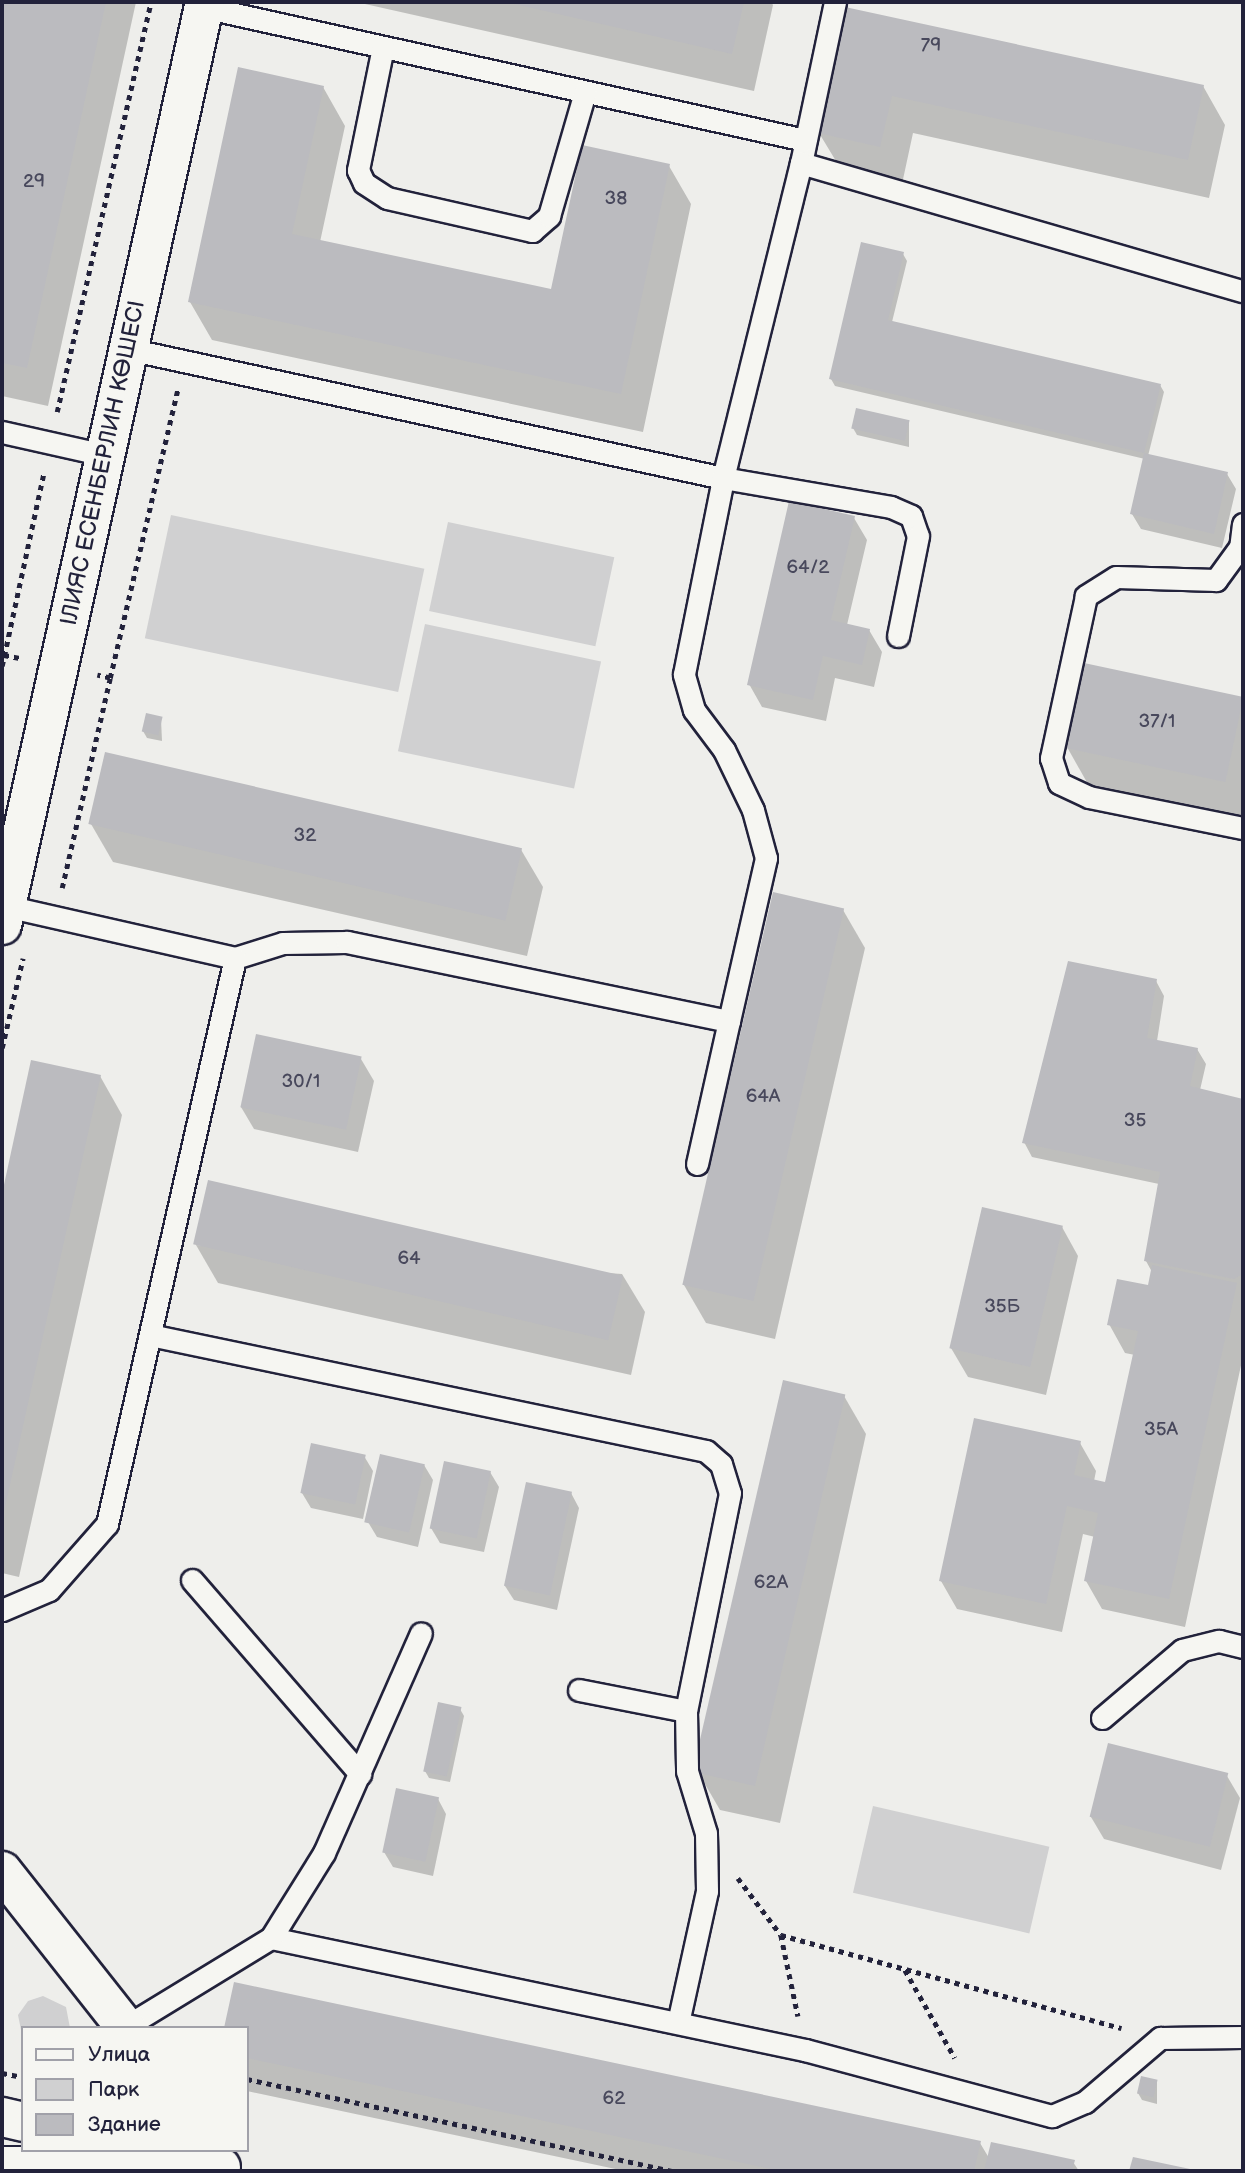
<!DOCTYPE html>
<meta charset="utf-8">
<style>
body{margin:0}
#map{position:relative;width:1245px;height:2173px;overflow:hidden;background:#eeeeeb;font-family:"Balsamiq Sans",sans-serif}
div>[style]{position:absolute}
.green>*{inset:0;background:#d0d0d1;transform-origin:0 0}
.shadow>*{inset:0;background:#0003}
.building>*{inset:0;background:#bbbbbf;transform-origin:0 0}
.path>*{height:4.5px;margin-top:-2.25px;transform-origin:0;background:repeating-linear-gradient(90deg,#22223b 0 5px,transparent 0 10px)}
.roads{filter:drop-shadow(2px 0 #22223b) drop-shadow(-2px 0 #22223b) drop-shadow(0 2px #22223b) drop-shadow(0 -2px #22223b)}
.lane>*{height:21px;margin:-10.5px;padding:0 10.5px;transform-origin:10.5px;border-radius:10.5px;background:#f6f6f2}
.secondary>*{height:38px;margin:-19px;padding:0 19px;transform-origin:19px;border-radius:19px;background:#f6f6f2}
span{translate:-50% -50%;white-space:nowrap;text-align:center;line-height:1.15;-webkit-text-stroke:7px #f6f6f2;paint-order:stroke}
.number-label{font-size:19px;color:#48485c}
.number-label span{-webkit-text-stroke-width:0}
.street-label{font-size:23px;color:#22223b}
.frame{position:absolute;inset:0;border:4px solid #22223b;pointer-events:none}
.legend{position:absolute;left:21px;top:2026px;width:228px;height:126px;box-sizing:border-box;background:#f6f6f2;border:2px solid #a1a1a9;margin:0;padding:9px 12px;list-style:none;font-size:21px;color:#22223b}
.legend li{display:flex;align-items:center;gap:14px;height:35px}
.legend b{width:35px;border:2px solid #a1a1a9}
</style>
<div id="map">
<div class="green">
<div style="left:171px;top:515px;width:259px;height:126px;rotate:12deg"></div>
<div style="left:448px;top:522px;width:170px;height:91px;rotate:12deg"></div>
<div style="left:425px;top:624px;width:180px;height:130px;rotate:12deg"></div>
<div style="left:873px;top:1806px;width:181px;height:89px;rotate:13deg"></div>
<div style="clip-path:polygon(43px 1996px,66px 2007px,70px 2028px,23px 2028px,23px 2040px,18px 2015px,28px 2001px)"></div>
</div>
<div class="shadow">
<div style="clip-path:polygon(2px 2px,136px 2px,48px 406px,2px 396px)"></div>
<div style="clip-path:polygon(356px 2px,771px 2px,773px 5px,754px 91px)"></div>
<div style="clip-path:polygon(846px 9px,1203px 86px,1225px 125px,1209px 198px,913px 133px,902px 184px,842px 171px,819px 133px)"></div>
<div style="clip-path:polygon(323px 87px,345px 126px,320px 242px,552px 291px,669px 166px,691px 204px,643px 432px,212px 340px,190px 302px)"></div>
<div style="clip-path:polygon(903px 254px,907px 261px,892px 322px,1160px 385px,1164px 392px,1148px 456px,1227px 474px,1236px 489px,1222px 548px,1141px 529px,1132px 514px,1145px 459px,835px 386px,831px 379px)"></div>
<div style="clip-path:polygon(909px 422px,909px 447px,857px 435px,853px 428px)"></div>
<div style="clip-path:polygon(854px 518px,867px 540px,847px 625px,869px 630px,882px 652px,874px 687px,835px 678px,826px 721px,762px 707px,749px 684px)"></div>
<div style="clip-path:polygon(1085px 665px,1243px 699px,1243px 819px,1089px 786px,1067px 747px)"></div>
<div style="clip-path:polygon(161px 719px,162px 741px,147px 738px,143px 731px)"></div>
<div style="clip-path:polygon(91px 824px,520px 848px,543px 887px,527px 956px,113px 862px)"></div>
<div style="clip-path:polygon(843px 910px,865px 948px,775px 1339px,706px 1323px,684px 1285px)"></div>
<div style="clip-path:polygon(1156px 981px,1164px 996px,1157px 1041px,1197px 1049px,1206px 1064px,1200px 1090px,1243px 1101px,1243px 1356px,1185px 1627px,1102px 1609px,1086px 1581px,1095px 1537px,1083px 1534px,1062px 1632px,957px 1609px,941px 1581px,1080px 1443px,1096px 1471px,1094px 1481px,1107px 1484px,1135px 1355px,1125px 1353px,1109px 1324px,1150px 1287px,1152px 1272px,1146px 1261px,1159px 1184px,1032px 1157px,1024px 1142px)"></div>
<div style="clip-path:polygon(361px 1059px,374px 1081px,358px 1152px,254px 1129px,241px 1107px)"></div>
<div style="clip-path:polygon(33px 1062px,100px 1076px,122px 1115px,19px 1577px,2px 1573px,2px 1202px)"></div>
<div style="clip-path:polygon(1062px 1227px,1078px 1256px,1046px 1395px,968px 1377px,951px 1348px)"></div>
<div style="clip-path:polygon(196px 1245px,622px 1274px,645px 1312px,631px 1375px,218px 1283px)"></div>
<div style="clip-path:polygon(844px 1396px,866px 1434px,780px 1823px,720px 1810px,698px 1772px)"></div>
<div style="clip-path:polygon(364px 1456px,373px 1471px,363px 1519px,311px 1508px,302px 1493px)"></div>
<div style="clip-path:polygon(424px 1465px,433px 1480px,418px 1547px,377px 1537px,368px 1522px)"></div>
<div style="clip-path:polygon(490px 1472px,499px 1487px,484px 1552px,440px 1543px,431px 1528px)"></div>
<div style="clip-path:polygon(571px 1493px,579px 1508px,557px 1610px,514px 1600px,505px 1586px)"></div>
<div style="clip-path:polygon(460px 1709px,464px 1716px,450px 1782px,429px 1778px,425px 1771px)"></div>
<div style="clip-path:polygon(1227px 1776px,1240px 1798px,1221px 1870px,1104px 1839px,1091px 1817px)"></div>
<div style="clip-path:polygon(438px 1799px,446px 1814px,433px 1876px,393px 1867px,384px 1852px)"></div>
<div style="clip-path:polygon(236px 1984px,980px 2143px,989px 2158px,1073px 2162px,1079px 2171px,625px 2171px,247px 2091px,247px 2028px)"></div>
<div style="clip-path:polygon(1157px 2082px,1157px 2104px,1142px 2100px,1138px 2093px)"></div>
</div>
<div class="building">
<div style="clip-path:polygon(2px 2px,106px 2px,27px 368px,2px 363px)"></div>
<div style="clip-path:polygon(506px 2px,744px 2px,732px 54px)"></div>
<div style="clip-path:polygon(845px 7px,1204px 85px,1188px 160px,892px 96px,880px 147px,818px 133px)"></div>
<div style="clip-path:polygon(238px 67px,324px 86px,292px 234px,551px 289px,582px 145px,670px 164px,621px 394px,188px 302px)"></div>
<div style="clip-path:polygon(861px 242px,904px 252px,888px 320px,1161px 384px,1144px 453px,1228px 472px,1214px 534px,1130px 514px,1144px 453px,829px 379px)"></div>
<div style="left:856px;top:408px;width:55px;height:21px;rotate:13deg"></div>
<div style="clip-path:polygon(789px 501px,855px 516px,831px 620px,870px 629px,862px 665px,823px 656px,813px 700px,747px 685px)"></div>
<div style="left:1084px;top:663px;width:163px;height:87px;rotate:12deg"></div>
<div style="left:146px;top:713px;width:17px;height:19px;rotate:13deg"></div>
<div style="left:105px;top:752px;width:428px;height:74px;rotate:13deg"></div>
<div style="left:773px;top:892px;width:73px;height:403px;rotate:13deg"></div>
<div style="clip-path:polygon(1068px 961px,1157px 979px,1147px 1038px,1198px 1048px,1190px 1086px,1243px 1099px,1243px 1274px,1234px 1279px,1144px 1261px,1160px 1172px,1022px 1143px)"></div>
<div style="left:256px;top:1034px;width:108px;height:75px;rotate:12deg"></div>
<div style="clip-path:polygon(31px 1060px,101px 1075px,3px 1516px,2px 1194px)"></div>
<div style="left:208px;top:1180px;width:426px;height:66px;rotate:13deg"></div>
<div style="left:982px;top:1207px;width:83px;height:145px;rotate:13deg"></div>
<div style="clip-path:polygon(1152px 1265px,1237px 1283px,1169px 1599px,1084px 1581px,1098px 1513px,1067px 1506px,1046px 1604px,939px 1581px,974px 1418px,1081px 1441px,1074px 1475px,1105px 1482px,1138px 1331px,1107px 1325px,1117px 1279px,1148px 1285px)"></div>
<div style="left:783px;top:1380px;width:64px;height:402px;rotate:13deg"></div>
<div style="left:311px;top:1443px;width:56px;height:51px;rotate:12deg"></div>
<div style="left:380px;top:1454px;width:46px;height:70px;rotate:13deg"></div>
<div style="left:444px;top:1461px;width:48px;height:69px;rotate:12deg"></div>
<div style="left:526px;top:1482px;width:47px;height:106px;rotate:12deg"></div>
<div style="left:438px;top:1702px;width:24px;height:71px;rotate:12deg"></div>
<div style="left:1108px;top:1743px;width:124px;height:76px;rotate:14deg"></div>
<div style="left:396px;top:1788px;width:44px;height:66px;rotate:12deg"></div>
<div style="clip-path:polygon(234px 1982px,981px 2141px,974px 2171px,780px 2171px,247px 2058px,247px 2028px,224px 2028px)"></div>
<div style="left:1141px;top:2076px;width:17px;height:18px;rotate:13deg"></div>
<div style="clip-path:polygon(991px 2142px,1075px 2160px,1072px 2171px,984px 2171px)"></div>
<div style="clip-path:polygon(1133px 2157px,1195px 2170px,1195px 2171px,1129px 2171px)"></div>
</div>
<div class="path">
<div style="left:57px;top:412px;width:421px;rotate:-77.1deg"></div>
<div style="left:4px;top:655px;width:16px;rotate:11deg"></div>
<div style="left:2px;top:666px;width:198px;rotate:-77.8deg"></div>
<div style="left:110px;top:678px;width:297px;rotate:-76.8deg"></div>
<div style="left:62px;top:888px;width:215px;rotate:-77.1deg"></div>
<div style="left:110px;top:678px;width:13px;rotate:-167deg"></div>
<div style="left:2px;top:1048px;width:92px;rotate:-76.9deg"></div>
<div style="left:738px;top:1878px;width:71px;rotate:53deg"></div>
<div style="left:781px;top:1935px;width:353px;rotate:15.3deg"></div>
<div style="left:781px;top:1935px;width:83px;rotate:78.1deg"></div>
<div style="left:905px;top:1970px;width:101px;rotate:60.4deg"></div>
<div style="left:2px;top:2073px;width:21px;rotate:11deg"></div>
<div style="left:247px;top:2079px;width:437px;rotate:12.2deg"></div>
</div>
<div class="roads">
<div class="lane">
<div style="left:835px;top:2px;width:165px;rotate:101.9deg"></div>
<div style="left:801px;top:163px;width:460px;rotate:16.2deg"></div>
<div style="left:203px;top:7px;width:617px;rotate:12.46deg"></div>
<div style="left:383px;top:47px;width:126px;rotate:101.5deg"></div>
<div style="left:358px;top:170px;width:14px;rotate:65deg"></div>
<div style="left:364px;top:183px;width:27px;rotate:33deg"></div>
<div style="left:387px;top:198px;width:149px;rotate:12.8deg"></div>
<div style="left:532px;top:231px;width:23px;rotate:-41deg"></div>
<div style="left:549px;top:216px;width:129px;rotate:-73.8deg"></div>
<div style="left:128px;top:349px;width:609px;rotate:12.23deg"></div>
<div style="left:723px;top:478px;width:325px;rotate:-76.1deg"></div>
<div style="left:2px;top:432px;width:106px;rotate:12.6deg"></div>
<div style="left:1243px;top:524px;width:23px;rotate:97deg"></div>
<div style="left:1240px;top:547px;width:41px;rotate:126deg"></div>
<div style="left:1216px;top:580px;width:100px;rotate:-178.3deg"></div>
<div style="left:1116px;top:577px;width:36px;rotate:148deg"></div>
<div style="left:1086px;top:596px;width:166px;rotate:102.2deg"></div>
<div style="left:1051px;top:758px;width:26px;rotate:72deg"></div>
<div style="left:1059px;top:783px;width:33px;rotate:25deg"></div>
<div style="left:1089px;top:797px;width:157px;rotate:11.4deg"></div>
<div style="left:6px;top:906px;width:235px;rotate:12.8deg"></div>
<div style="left:235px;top:958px;width:50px;rotate:-17.4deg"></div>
<div style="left:283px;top:943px;width:64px;rotate:-0.9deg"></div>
<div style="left:347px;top:942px;width:390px;rotate:11.7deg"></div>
<div style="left:729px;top:1021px;width:167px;rotate:-77.2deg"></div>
<div style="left:766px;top:858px;width:50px;rotate:-105.2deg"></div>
<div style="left:753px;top:810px;width:67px;rotate:-115.8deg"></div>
<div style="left:724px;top:750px;width:50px;rotate:-126.9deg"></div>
<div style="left:694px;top:710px;width:37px;rotate:-106deg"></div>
<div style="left:684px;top:674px;width:200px;rotate:-78.7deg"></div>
<div style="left:723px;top:478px;width:170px;rotate:9.8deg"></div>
<div style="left:891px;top:507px;width:22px;rotate:24deg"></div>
<div style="left:911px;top:516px;width:21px;rotate:71deg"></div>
<div style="left:918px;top:536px;width:102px;rotate:101.3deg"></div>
<div style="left:697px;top:1164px;width:147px;rotate:-77.4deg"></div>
<div style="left:150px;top:1335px;width:568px;rotate:11.78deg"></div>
<div style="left:706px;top:1451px;width:20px;rotate:41deg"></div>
<div style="left:721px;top:1464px;width:30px;rotate:73deg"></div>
<div style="left:730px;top:1493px;width:222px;rotate:101.4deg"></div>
<div style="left:686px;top:1711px;width:60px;rotate:89deg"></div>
<div style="left:687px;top:1771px;width:65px;rotate:73deg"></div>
<div style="left:706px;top:1833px;width:58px;rotate:89deg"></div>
<div style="left:707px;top:1891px;width:135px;rotate:102.4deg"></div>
<div style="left:192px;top:1580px;width:257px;rotate:49.1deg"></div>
<div style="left:2px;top:1610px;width:51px;rotate:-23.1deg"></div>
<div style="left:49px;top:1590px;width:88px;rotate:-48.7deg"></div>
<div style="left:107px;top:1524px;width:580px;rotate:-77.26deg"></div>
<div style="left:579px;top:1690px;width:109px;rotate:11.1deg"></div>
<div style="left:1102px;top:1718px;width:105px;rotate:-40.4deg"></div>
<div style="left:1182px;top:1650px;width:38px;rotate:-14deg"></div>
<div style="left:1219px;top:1641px;width:25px;rotate:14deg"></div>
<div style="left:271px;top:1938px;width:546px;rotate:11.85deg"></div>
<div style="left:805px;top:2050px;width:256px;rotate:15deg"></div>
<div style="left:1052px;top:2116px;width:36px;rotate:-23deg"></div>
<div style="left:1085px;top:2102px;width:99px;rotate:-40.5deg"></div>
<div style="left:1160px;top:2038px;width:83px;rotate:-0.7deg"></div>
<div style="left:125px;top:2027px;width:171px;rotate:-31.4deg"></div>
<div style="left:271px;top:1938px;width:100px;rotate:-58.1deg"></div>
<div style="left:324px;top:1853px;width:240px;rotate:-66.2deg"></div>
</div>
<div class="secondary">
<div style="left:2px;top:925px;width:945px;rotate:-77.6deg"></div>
<div style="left:2px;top:1871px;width:200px;rotate:51.7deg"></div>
<div style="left:2px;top:2117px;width:22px;rotate:13deg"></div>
<div style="left:2px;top:2166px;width:219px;rotate:0.3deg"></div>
</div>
</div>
<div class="number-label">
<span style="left:931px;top:46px">79</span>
<span style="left:34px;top:182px">29</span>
<span style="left:616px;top:199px">38</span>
<span style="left:808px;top:568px">64/2</span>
<span style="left:1157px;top:722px">37/1</span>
<span style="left:305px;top:836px">32</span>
<span style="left:301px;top:1082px">30/1</span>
<span style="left:763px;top:1097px">64А</span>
<span style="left:1135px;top:1121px">35</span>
<span style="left:409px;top:1259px">64</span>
<span style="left:1002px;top:1307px">35Б</span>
<span style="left:1161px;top:1430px">35А</span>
<span style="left:771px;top:1583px">62А</span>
<span style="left:614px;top:2099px">62</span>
</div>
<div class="street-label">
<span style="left:103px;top:463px;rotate:-78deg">ІЛИЯС ЕСЕНБЕРЛИН КӨШЕСІ</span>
</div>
<div class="frame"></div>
<ul class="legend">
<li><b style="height:9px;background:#f6f6f2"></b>Улица</li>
<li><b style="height:19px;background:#d0d0d1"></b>Парк</li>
<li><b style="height:19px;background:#bbbbbf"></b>Здание</li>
</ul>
</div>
